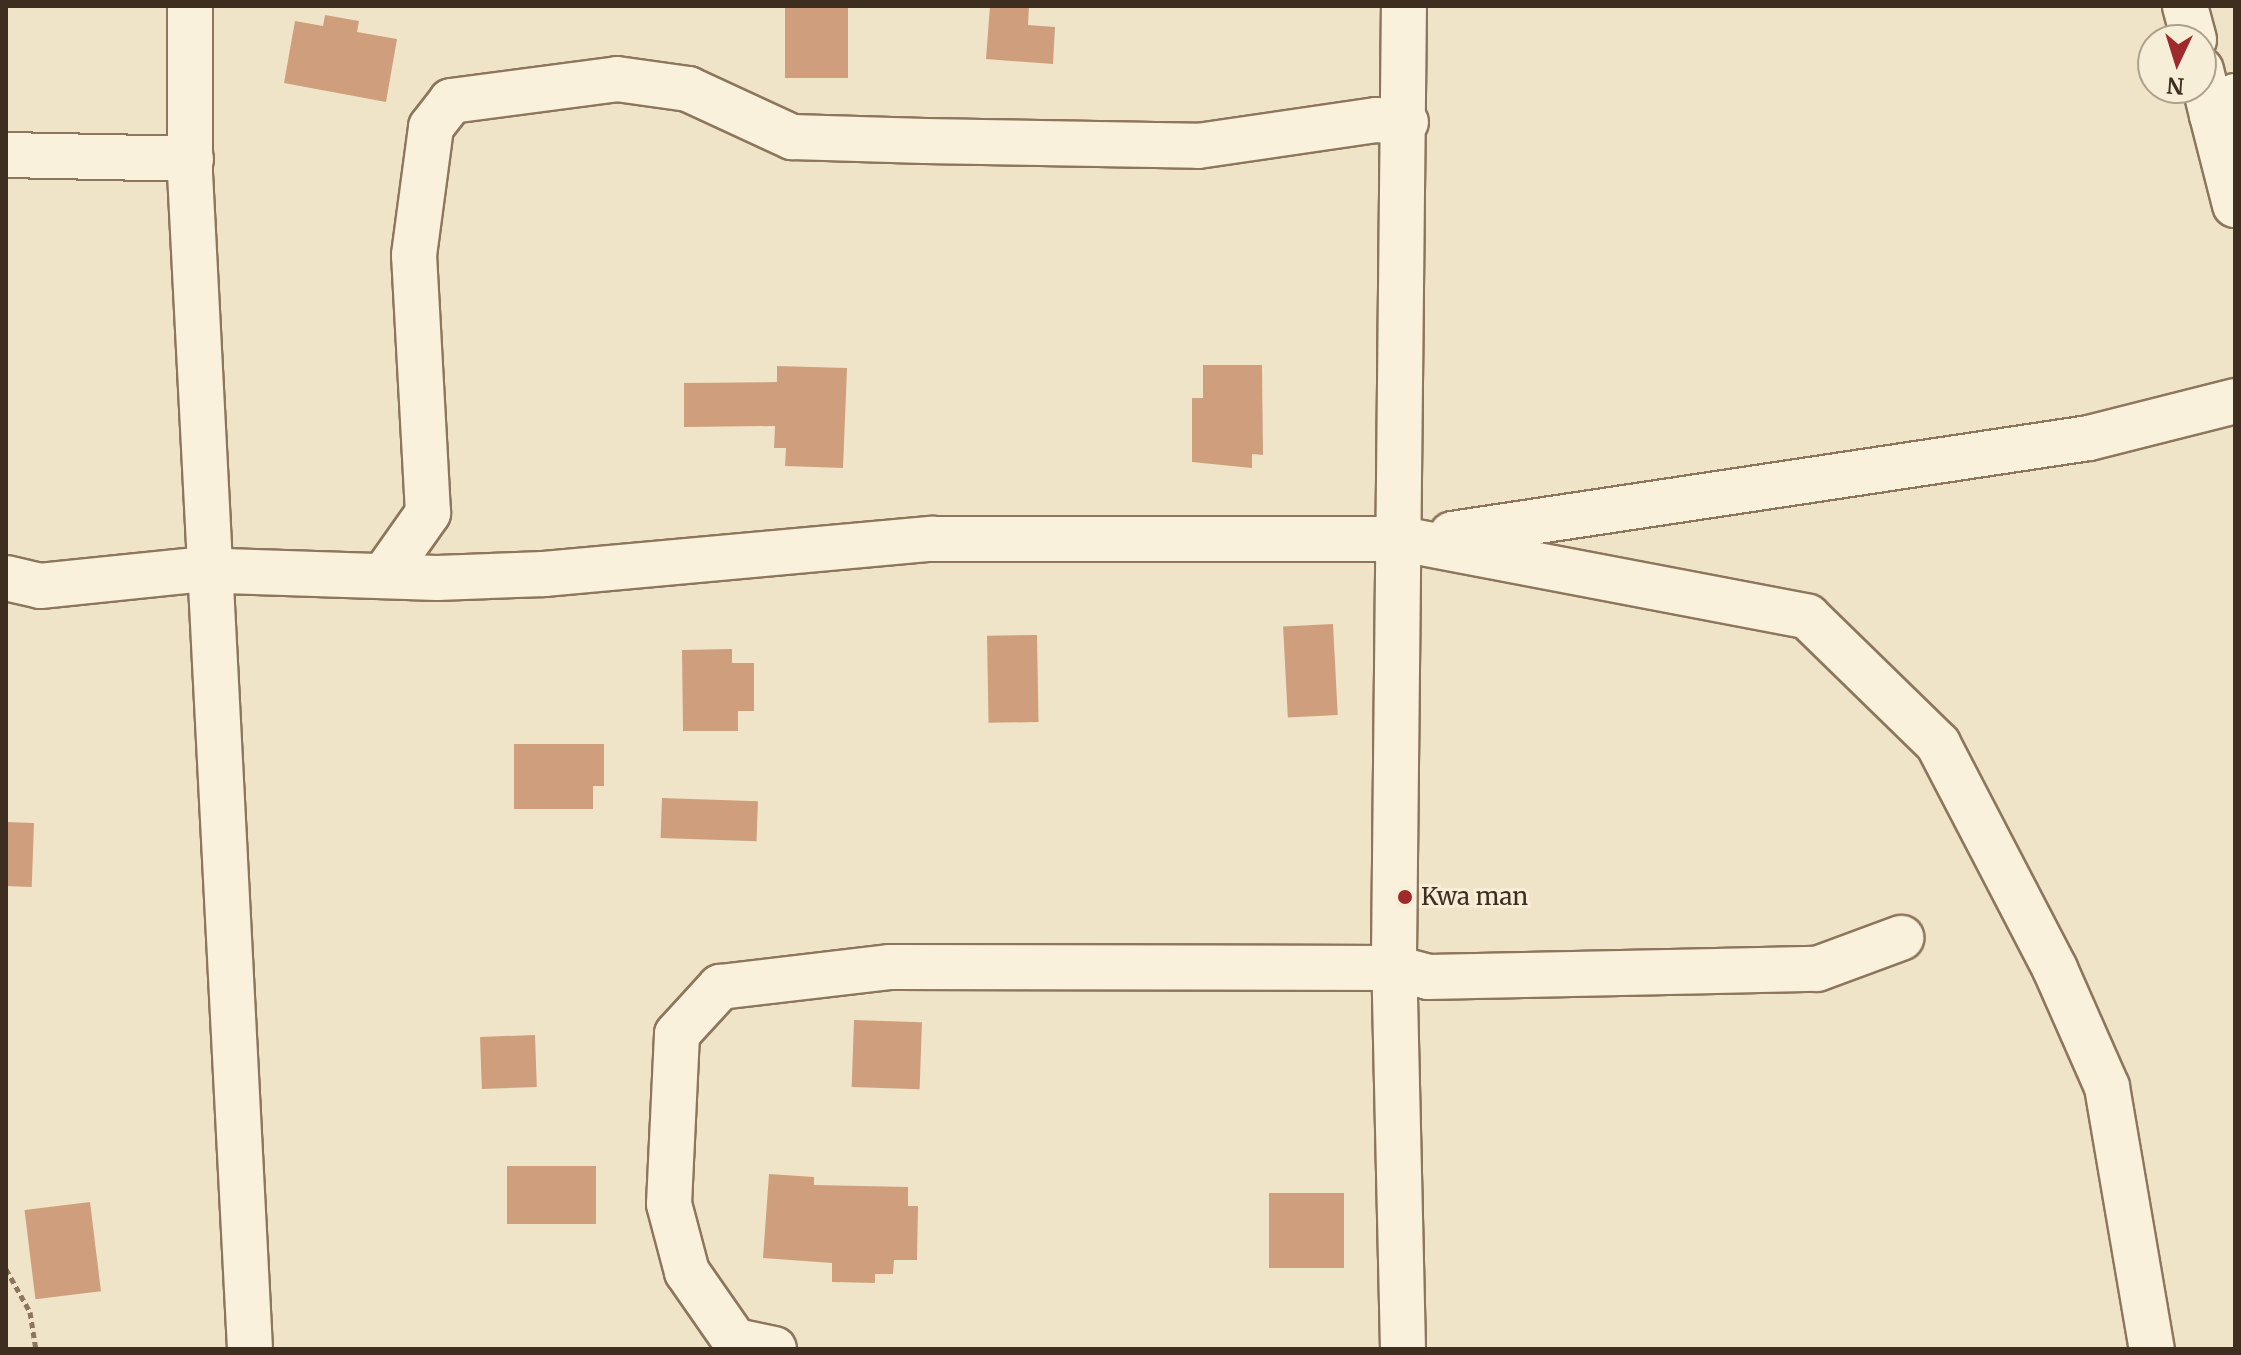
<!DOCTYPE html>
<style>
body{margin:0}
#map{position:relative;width:2241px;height:1355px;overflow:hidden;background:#f0e4c8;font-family:Merriweather,serif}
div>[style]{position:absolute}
.building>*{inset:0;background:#cf9f7d;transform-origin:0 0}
.path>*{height:5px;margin-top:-2.5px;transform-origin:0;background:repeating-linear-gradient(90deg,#8d765c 0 6px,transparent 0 10px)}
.roads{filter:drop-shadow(2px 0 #8d765c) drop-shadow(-2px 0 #8d765c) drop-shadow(0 2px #8d765c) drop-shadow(0 -2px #8d765c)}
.minor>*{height:44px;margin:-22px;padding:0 22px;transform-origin:22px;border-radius:22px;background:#faf1dc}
.dots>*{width:22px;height:22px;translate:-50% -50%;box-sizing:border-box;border:4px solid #f7eed8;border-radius:50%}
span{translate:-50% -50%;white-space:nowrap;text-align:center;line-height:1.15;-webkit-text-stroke:6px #f7eed8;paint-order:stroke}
.poi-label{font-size:24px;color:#3d2e20}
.left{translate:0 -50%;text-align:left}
.frame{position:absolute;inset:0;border:8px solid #3d2e20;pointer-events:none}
.north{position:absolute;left:2137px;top:24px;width:80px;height:80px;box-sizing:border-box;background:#f7eed8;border:2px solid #ada18e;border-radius:50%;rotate:184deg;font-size:22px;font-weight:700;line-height:32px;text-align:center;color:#3d2e20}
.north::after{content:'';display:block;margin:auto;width:28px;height:36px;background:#9e2a2b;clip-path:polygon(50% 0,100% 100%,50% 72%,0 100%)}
</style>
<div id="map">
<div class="building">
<div style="left:785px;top:6px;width:63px;height:72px"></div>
<div style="clip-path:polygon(990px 6px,1029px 6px,1028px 25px,1055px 27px,1053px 64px,986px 59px)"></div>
<div style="clip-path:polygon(325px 15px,359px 21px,357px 32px,397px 39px,386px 102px,284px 83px,295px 21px,323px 26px)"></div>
<div style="clip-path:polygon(1203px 365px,1262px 365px,1263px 455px,1252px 454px,1252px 468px,1192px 462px,1192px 398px,1203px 398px)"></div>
<div style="clip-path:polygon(777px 366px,847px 368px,843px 468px,785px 466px,786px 448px,774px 448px,775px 426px,684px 427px,684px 383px,777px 382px)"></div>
<div style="left:1333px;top:624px;width:91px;height:50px;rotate:87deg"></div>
<div style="left:1037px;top:635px;width:87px;height:50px;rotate:89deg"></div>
<div style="clip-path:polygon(732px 649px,732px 663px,754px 663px,754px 711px,738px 711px,738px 731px,683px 731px,682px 650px)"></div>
<div style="clip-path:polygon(514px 744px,604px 744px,604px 786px,593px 786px,593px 809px,514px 809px)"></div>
<div style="left:662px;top:798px;width:96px;height:40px;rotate:2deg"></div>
<div style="left:6px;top:822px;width:28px;height:64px;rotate:2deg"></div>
<div style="left:854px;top:1020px;width:68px;height:67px;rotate:2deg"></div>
<div style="left:535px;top:1035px;width:52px;height:55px;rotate:88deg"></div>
<div style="left:596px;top:1166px;width:58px;height:89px;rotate:90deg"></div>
<div style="clip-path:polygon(769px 1174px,814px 1177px,814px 1185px,908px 1187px,908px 1206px,918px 1206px,917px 1260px,894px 1260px,893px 1274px,875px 1274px,875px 1283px,832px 1282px,832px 1263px,763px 1258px)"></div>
<div style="left:1269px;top:1193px;width:75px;height:75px"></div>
<div style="left:90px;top:1202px;width:90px;height:66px;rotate:83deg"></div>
</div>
<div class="path">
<div style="left:6px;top:1269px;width:49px;rotate:60.8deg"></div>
<div style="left:30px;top:1312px;width:37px;rotate:81deg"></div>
</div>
<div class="roads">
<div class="minor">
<div style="left:190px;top:6px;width:167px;rotate:90deg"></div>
<div style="left:190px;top:173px;width:1178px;rotate:87.08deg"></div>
<div style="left:2185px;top:6px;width:35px;rotate:75deg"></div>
<div style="left:2201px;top:70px;width:46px;rotate:76.3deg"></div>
<div style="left:2235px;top:96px;width:30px;rotate:140deg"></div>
<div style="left:2212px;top:115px;width:93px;rotate:75.7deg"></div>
<div style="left:6px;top:155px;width:185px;rotate:1.2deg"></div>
<div style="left:1452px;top:534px;width:644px;rotate:-8.57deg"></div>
<div style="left:2089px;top:438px;width:151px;rotate:-14.2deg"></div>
<div style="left:385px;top:574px;width:75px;rotate:-54.8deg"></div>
<div style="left:428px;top:513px;width:258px;rotate:-93.1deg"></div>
<div style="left:414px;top:255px;width:129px;rotate:-82.4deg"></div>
<div style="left:431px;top:127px;width:33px;rotate:-52deg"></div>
<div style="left:451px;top:101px;width:167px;rotate:-7.5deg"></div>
<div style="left:617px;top:79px;width:72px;rotate:8deg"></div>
<div style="left:688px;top:89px;width:115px;rotate:24.8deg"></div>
<div style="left:792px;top:137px;width:133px;rotate:1.7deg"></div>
<div style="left:925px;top:141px;width:273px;rotate:1deg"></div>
<div style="left:1198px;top:146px;width:180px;rotate:-8.3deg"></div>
<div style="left:1376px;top:120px;width:30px;rotate:4deg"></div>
<div style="left:6px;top:578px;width:35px;rotate:13deg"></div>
<div style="left:40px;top:586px;width:155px;rotate:-5.9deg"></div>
<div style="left:194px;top:570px;width:243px;rotate:1.9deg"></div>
<div style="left:437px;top:578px;width:107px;rotate:-2.1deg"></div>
<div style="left:544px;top:574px;width:390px;rotate:-5.2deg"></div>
<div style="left:932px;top:539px;width:469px"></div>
<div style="left:1401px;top:539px;width:414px;rotate:10.8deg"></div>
<div style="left:1808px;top:617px;width:182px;rotate:44.3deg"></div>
<div style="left:1938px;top:744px;width:254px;rotate:62.5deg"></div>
<div style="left:2055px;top:969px;width:129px;rotate:66.2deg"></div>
<div style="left:2107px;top:1087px;width:266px;rotate:80.3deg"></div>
<div style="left:774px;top:1349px;width:40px;rotate:-168deg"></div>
<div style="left:735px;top:1341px;width:84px;rotate:-124.8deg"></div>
<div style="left:687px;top:1272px;width:70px;rotate:-104.8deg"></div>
<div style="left:669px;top:1204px;width:170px;rotate:-87.3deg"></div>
<div style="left:677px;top:1034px;width:64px;rotate:-47.5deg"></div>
<div style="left:720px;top:987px;width:170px;rotate:-6.7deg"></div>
<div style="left:889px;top:967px;width:506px;rotate:0.11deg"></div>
<div style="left:1395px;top:968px;width:34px;rotate:15deg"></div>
<div style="left:1428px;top:977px;width:389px;rotate:-1.2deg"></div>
<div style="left:1817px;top:969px;width:90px;rotate:-20.3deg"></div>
<div style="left:1403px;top:1349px;width:393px;rotate:-91.3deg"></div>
<div style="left:1394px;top:956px;width:950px;rotate:-89.4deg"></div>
</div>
</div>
<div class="dots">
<div style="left:1405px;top:897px;background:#9e2a2b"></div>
</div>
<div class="poi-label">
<span class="left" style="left:1421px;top:897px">Kwa man</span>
</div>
<div class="frame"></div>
<div class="north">N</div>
</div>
